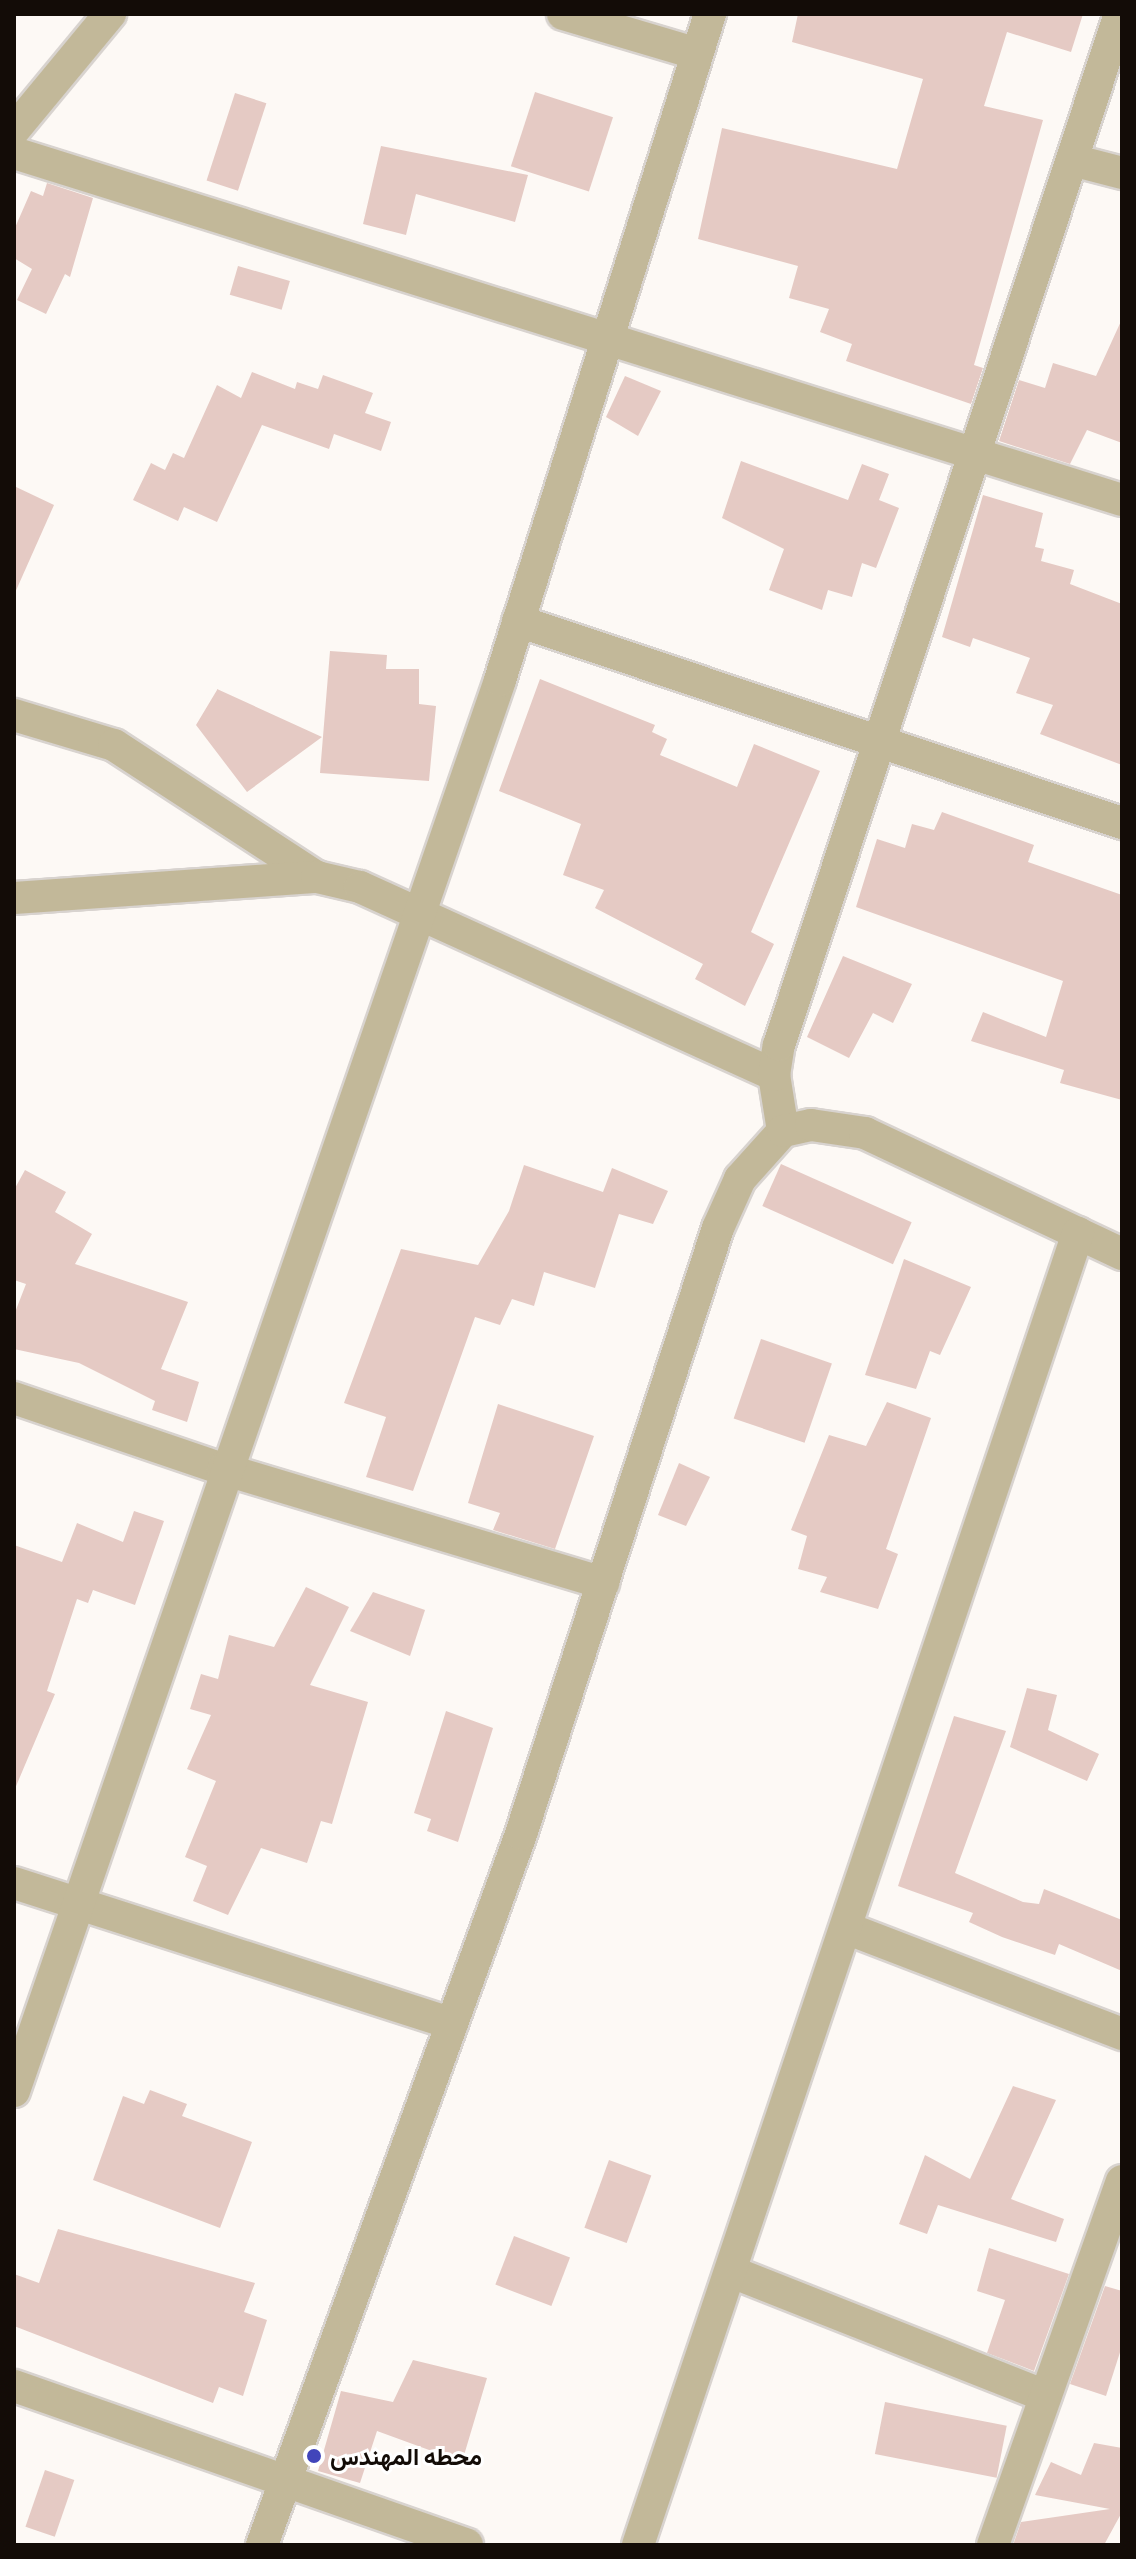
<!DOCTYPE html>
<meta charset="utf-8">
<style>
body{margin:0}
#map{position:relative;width:1136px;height:2559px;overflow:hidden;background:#fdf9f5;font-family:Commissioner,Vazirmatn,sans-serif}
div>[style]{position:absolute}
.building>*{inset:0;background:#e5cac4;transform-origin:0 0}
.roads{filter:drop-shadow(2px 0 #d8d3cf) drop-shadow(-2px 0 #d8d3cf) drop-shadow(0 2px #d8d3cf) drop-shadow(0 -2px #d8d3cf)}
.street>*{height:32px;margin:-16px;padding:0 16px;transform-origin:16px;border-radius:16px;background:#c2b899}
.dots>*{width:22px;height:22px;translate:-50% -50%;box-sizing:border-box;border:4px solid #fff;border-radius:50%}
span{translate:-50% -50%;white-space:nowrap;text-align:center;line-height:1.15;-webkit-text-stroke:6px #fff;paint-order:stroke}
.poi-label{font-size:24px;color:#130c07;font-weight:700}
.left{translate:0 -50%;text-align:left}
.frame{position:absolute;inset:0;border:16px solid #130c07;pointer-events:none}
</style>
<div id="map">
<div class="building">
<div style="clip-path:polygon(798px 14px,1083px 14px,1071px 52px,1007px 32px,984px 106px,1043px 120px,974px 365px,983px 368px,971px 404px,846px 361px,852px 344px,820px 332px,829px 309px,789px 298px,798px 266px,698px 239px,722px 128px,897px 169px,923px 79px,792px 42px)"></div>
<div style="left:535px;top:92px;width:82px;height:78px;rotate:18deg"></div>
<div style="left:235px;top:93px;width:33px;height:92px;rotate:18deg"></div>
<div style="clip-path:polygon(381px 146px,528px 175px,515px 222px,416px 194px,406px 235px,363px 224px)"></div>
<div style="clip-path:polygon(47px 183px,93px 198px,70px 277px,65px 274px,46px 314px,17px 300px,32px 269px,14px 258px,14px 230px,31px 191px,43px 196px)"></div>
<div style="left:238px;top:266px;width:54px;height:30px;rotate:16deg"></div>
<div style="clip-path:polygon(1122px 319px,1122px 443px,1087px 430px,1070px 464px,999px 441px,1019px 380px,1045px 388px,1053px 363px,1096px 376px)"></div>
<div style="clip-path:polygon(252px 372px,295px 389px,297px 382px,318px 389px,323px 375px,373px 393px,365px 413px,391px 422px,381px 451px,334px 434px,329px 449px,262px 425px,217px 522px,184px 507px,178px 521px,133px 500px,151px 463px,165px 470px,173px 453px,184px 458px,217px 385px,241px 398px)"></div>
<div style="clip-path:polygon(625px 376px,661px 391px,638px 436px,606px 417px)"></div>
<div style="clip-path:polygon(741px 461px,848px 500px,862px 464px,889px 474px,879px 500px,899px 508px,876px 568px,862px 563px,852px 597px,828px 590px,822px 610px,769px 590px,784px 549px,722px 518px)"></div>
<div style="clip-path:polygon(14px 486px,54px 505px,14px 595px)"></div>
<div style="clip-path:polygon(983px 495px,1043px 513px,1035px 547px,1044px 549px,1041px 561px,1074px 570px,1070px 584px,1122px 604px,1122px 765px,1040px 734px,1053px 705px,1016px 693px,1030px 658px,973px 638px,970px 647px,942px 637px)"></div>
<div style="clip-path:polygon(330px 651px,387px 655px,386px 669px,419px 669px,419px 704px,436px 706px,429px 781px,320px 773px)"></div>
<div style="clip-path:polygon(540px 679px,655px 725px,652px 732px,667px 739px,660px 755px,737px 787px,754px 744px,820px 771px,751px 932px,774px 944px,745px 1006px,695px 979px,703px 964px,595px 908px,604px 890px,563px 875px,581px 824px,499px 791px)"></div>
<div style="clip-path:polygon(217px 690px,217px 689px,322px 737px,247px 792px,196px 725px)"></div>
<div style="clip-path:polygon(942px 812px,1034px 845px,1028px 862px,1122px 895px,1122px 1100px,1060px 1083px,1064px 1070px,971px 1041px,983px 1012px,1046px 1037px,1063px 981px,856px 907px,877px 839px,905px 848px,912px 824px,934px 830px)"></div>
<div style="clip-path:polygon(843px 956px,912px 984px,893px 1023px,873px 1013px,849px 1058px,807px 1037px)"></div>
<div style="left:781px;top:1164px;width:143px;height:46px;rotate:24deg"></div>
<div style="clip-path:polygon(524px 1165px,603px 1192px,612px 1168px,668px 1191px,653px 1224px,619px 1214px,595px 1288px,544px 1272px,534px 1306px,512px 1299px,500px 1325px,475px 1317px,413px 1491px,366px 1477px,386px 1417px,344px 1403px,401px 1249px,478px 1265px,509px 1211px)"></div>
<div style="clip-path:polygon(25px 1170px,66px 1192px,55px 1212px,92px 1234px,75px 1264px,188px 1302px,161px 1369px,199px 1382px,187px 1422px,152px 1410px,155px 1401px,79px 1363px,14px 1349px,14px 1315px,26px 1284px,14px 1280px,14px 1190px)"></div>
<div style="clip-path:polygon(904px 1259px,971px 1287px,940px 1355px,930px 1351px,916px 1389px,865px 1375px)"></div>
<div style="left:761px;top:1339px;width:75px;height:84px;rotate:19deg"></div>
<div style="clip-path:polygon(887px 1402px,931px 1418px,886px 1549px,898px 1554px,878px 1609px,820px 1592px,827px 1577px,798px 1569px,807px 1536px,791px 1530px,829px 1435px,866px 1446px)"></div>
<div style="clip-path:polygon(498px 1404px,594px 1436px,555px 1549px,493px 1530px,500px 1513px,468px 1503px)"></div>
<div style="clip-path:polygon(679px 1463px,710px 1477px,686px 1526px,658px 1515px)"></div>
<div style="clip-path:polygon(134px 1511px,164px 1521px,135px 1605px,93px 1590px,88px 1603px,77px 1599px,47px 1691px,55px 1694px,14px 1791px,14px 1545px,62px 1562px,77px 1523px,123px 1542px)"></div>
<div style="clip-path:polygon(306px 1587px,349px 1607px,310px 1685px,368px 1702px,332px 1824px,321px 1821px,307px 1863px,261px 1848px,228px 1915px,193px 1901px,207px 1866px,185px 1857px,216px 1781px,187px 1769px,211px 1715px,190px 1709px,201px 1674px,218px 1679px,229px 1635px,274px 1647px)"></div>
<div style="clip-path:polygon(373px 1592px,425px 1610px,410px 1656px,350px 1631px)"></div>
<div style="clip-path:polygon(1027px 1688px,1057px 1695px,1048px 1730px,1099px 1754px,1087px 1781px,1010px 1747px)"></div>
<div style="clip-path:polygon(446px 1711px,493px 1728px,458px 1842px,427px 1831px,431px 1819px,414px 1813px)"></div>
<div style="clip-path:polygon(954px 1716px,1006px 1731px,955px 1873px,1023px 1902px,1039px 1904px,1044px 1889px,1122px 1920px,1122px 1971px,1059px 1944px,1055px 1955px,1002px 1937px,969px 1922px,973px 1913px,898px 1886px)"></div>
<div style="clip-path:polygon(1013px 2086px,1056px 2100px,1011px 2199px,1064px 2219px,1056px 2242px,938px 2205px,927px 2234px,899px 2224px,925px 2155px,970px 2179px)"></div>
<div style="clip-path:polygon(150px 2090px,187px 2104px,182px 2116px,252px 2142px,220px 2228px,93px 2180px,123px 2096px,144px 2104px)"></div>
<div style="left:609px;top:2160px;width:45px;height:72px;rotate:20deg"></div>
<div style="clip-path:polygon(58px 2229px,255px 2283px,244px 2312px,267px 2320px,243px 2396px,219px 2387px,213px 2403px,14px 2326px,14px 2274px,39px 2283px)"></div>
<div style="left:514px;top:2236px;width:60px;height:52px;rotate:21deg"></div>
<div style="clip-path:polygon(989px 2248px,1069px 2274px,1034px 2371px,987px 2353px,1005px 2300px,977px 2291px)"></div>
<div style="clip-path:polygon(1105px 2286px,1122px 2291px,1122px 2346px,1106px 2396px,1070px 2384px)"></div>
<div style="clip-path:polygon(413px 2360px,487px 2378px,462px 2462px,377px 2431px,360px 2483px,318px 2471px,341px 2391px,393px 2402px)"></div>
<div style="left:885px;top:2402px;width:124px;height:53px;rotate:11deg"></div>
<div style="clip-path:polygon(1094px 2443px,1122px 2448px,1122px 2512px,1104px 2545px,1013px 2545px,1021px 2522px,1110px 2509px,1035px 2495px,1051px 2462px,1081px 2475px)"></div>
<div style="left:45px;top:2470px;width:31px;height:60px;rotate:19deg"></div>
</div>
<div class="roads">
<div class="street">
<div style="left:563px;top:14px;width:138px;rotate:16.5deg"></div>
<div style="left:14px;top:130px;width:151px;rotate:-50.4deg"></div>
<div style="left:14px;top:153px;width:1161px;rotate:17.39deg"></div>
<div style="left:1072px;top:160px;width:52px;rotate:14.6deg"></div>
<div style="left:518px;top:621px;width:637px;rotate:18.49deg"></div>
<div style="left:14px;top:715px;width:104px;rotate:16.7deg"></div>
<div style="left:114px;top:745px;width:240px;rotate:33.1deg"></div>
<div style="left:14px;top:898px;width:304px;rotate:-4deg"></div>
<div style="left:317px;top:877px;width:44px;rotate:13.1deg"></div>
<div style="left:360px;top:887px;width:455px;rotate:24.4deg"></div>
<div style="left:783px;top:1131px;width:57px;rotate:-99.1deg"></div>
<div style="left:774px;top:1075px;width:30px;rotate:-81deg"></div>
<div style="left:779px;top:1045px;width:1086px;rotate:-71.7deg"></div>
<div style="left:14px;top:1398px;width:221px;rotate:18.8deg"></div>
<div style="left:223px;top:1469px;width:397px;rotate:16.7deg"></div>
<div style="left:14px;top:1883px;width:460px;rotate:17.8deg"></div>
<div style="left:846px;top:1928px;width:296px;rotate:21deg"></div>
<div style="left:14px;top:2091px;width:1492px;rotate:-70.99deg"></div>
<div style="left:500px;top:680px;width:698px;rotate:-72.5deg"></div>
<div style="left:732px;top:2272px;width:337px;rotate:21.6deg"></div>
<div style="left:14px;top:2386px;width:480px;rotate:19.3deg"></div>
<div style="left:262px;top:2545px;width:757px;rotate:-69.98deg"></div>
<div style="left:521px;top:1834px;width:637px;rotate:-71.99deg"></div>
<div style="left:718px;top:1228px;width:54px;rotate:-65.8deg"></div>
<div style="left:740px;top:1179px;width:64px;rotate:-48.1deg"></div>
<div style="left:783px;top:1131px;width:29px;rotate:-12deg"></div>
<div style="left:811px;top:1125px;width:55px;rotate:8.4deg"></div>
<div style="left:865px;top:1133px;width:284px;rotate:25.2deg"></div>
<div style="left:638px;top:2545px;width:1384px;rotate:-71.46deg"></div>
<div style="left:993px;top:2545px;width:386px;rotate:-70.5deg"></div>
</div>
</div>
<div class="dots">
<div style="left:314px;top:2456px;background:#4145ba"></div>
</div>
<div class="poi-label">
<span class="left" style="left:330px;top:2456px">محطه المهندس</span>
</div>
<div class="frame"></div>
</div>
